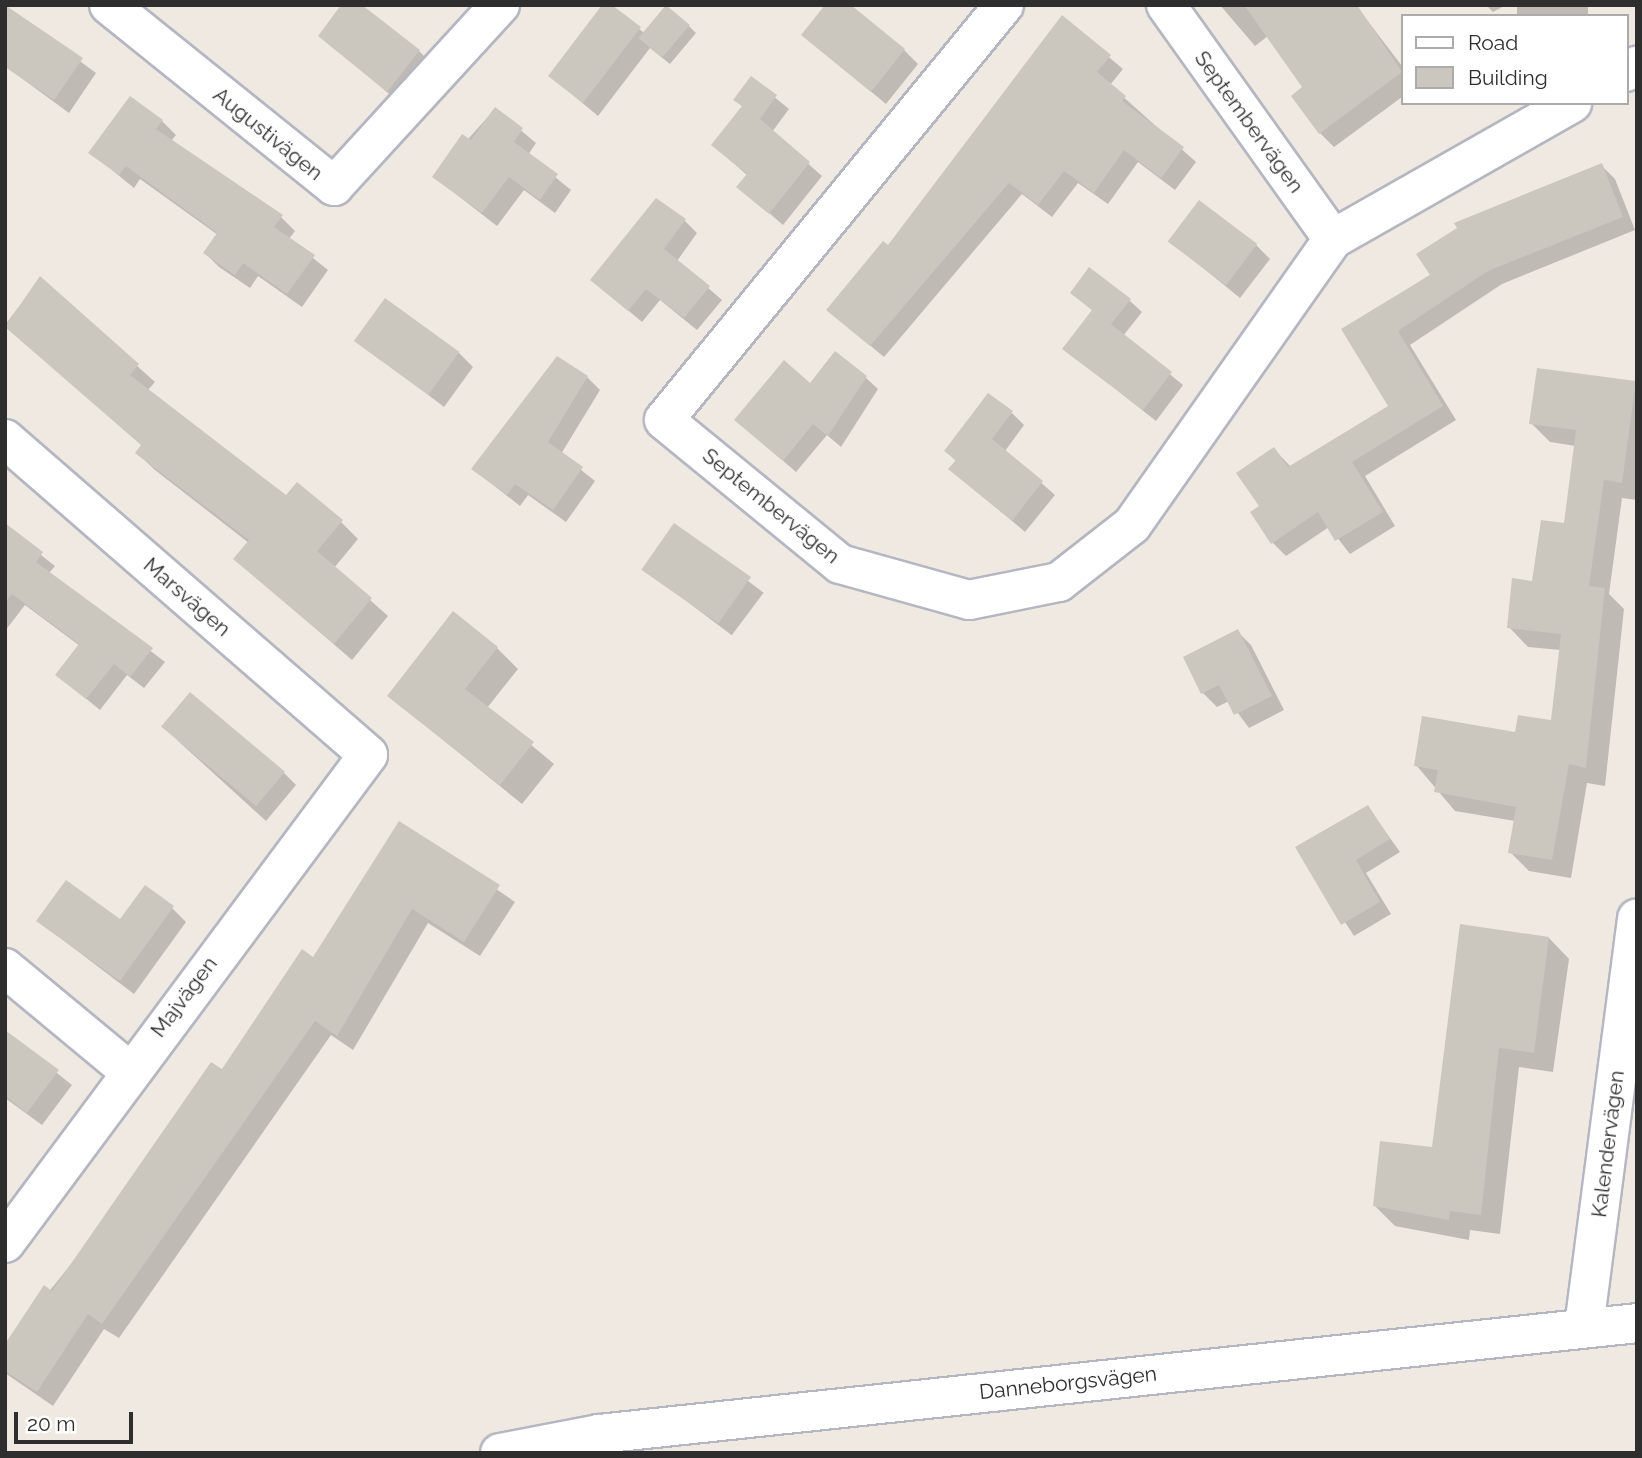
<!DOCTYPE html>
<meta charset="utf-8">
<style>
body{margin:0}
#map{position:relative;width:1642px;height:1458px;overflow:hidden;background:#efe9e1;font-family:Raleway,sans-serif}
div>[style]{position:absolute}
.shadow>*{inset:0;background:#0003;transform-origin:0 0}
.building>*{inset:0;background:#cbc7bf;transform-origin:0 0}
.roads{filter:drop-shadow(2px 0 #b4b7c1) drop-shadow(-2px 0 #b4b7c1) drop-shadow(0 2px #b4b7c1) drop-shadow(0 -2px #b4b7c1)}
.street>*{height:38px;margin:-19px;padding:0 19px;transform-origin:19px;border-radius:19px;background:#fff}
span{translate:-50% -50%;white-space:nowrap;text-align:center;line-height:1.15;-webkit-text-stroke:5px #fff;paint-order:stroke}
.street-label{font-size:21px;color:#2e2e2e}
.frame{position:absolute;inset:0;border:7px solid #2e2e2e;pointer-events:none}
.legend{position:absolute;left:1401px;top:14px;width:228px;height:91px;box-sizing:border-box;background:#fff;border:2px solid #ababab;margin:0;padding:9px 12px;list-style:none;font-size:21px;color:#2e2e2e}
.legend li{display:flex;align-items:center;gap:14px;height:35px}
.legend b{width:35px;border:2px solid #ababab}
.scale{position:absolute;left:14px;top:1412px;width:119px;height:32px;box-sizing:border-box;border:4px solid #2e2e2e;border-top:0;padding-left:9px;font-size:21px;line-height:24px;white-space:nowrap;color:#2e2e2e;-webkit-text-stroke:5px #fff;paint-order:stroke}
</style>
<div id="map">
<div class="shadow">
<div style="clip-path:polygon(610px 5px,644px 33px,689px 26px,696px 33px,670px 64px,650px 48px,598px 116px,550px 76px)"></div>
<div style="clip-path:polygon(1220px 5px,1357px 7px,1402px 66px,1402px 97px,1334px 147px,1320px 133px,1304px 88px,1268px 36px,1255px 46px)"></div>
<div style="clip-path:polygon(1486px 5px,1506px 5px,1493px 12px)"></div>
<div style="left:1517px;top:5px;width:71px;height:12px"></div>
<div style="clip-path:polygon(5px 6px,96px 73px,69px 113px,5px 66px)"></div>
<div style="clip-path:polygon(1062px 18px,1123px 69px,1110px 85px,1196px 162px,1175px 190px,1138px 162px,1108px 204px,1078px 183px,1052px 217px,1022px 194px,884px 357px,842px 322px,889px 248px)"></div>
<div style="clip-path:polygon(321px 35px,419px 51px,433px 65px,402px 105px)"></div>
<div style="clip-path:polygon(803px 35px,904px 50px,918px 64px,886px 104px)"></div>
<div style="clip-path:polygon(751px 78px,789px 109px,772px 132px,822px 176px,783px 225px,739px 187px,748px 176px,713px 145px,743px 107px,735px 99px)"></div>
<div style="clip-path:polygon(495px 109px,536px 143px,528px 155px,571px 190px,555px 213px,524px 190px,497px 226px,434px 177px)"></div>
<div style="clip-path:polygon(162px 121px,176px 135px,171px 141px,281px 217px,295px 231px,289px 239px,328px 270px,302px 307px,258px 276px,250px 288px,219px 267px,205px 253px,218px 235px,140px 179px,134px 188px,91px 153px)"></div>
<div style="clip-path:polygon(1601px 165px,1615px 179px,1635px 230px,1502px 284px,1410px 345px,1456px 420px,1365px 476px,1395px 526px,1350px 554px,1329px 527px,1286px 556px,1272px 542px,1261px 507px,1274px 449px,1291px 467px,1390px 406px,1344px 330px)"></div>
<div style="clip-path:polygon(684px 220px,697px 233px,677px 261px,722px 300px,697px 330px,660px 300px,642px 322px,592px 280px)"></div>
<div style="clip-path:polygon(1170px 241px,1256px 245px,1270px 259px,1240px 298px)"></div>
<div style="clip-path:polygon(40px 279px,155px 382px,147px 391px,287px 498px,341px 522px,358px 539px,334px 568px,388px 616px,352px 660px,235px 559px,249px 543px,155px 470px,137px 453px,143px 446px,5px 325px)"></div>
<div style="clip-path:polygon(1072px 293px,1129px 300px,1142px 312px,1123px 336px,1183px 385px,1156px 421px,1065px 349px,1093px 311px)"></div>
<div style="clip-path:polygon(357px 340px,459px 353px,473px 367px,444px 407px)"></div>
<div style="clip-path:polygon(587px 377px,600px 390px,561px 454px,595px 481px,566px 522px,528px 495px,520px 506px,473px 469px)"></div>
<div style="clip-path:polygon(865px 377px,878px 389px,841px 447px,827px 435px,796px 472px,736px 420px,811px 385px)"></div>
<div style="clip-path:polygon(1635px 383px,1637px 500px,1622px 498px,1609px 594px,1624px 609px,1605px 786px,1587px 783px,1571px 878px,1529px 871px,1510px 852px,1515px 821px,1455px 811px,1416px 765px,1553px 722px,1561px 650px,1528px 647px,1509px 627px,1566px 525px,1576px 446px,1550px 442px,1531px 423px)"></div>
<div style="clip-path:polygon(1012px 413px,1024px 425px,1005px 451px,1055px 495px,1025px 532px,951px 469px,957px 462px,946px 451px)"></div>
<div style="left:675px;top:526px;width:111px;height:53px;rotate:37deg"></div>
<div style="clip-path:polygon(5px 527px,55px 566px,49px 573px,165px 662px,144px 688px,127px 675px,100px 710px,57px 675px,80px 646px,25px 605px,5px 631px)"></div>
<div style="clip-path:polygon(1237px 631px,1251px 645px,1284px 710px,1249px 728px,1229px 701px,1217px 707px,1203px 693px)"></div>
<div style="clip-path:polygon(497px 648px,518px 669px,487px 708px,554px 764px,522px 804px,389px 696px)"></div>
<div style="clip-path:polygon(177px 740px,284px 773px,296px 785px,266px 821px)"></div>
<div style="clip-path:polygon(1368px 807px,1400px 852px,1366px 873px,1391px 914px,1354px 936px,1298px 848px)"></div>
<div style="clip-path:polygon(400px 823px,515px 902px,480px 956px,428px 923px,353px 1050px,331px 1035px,119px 1338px,104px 1329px,53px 1406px,5px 1373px,5px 1347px,314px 959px)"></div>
<div style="clip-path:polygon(172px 908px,186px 922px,134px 994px,38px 921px,121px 922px)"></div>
<div style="clip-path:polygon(1549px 938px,1569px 959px,1553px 1072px,1519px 1067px,1500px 1234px,1470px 1230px,1469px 1240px,1395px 1226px,1375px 1206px,1434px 1148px)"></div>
<div style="clip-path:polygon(5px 1032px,72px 1085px,42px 1125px,5px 1098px)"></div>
</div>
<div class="building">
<div style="clip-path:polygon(5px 5px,83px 58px,54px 100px,5px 67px)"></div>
<div style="clip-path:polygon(341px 5px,362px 5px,420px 50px,387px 92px,318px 36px)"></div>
<div style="clip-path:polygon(602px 5px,612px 5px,641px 27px,583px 103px,548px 76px)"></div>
<div style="left:666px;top:5px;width:31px;height:43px;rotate:40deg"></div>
<div style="clip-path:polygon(825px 5px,851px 5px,905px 49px,871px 92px,801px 35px)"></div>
<div style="clip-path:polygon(1244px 5px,1357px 5px,1402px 72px,1319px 134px,1291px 96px,1302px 87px)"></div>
<div style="clip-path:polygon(1062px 15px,1111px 55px,1097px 72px,1126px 96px,1122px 101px,1184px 147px,1161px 178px,1124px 150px,1094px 193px,1064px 171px,1038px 205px,1009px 183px,870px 346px,826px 310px,883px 241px,888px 245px)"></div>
<div style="clip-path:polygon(751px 76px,777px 95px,760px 119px,810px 162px,769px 214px,736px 187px,747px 174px,711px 145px,742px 106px,733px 100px)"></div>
<div style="clip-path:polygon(130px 96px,163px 120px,156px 129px,283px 215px,274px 227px,315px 255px,287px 294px,243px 263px,235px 275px,203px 253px,217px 233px,126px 166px,119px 175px,88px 153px)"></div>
<div style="clip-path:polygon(495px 107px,523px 128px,514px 142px,558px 174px,540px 200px,509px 177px,482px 213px,432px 177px,462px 134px,471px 140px)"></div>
<div style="clip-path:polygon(1602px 163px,1623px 217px,1488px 271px,1398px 331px,1443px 406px,1352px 462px,1383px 512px,1335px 541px,1318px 512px,1271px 544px,1250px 512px,1259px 506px,1236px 473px,1274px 447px,1288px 467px,1388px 406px,1341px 329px,1430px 275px,1416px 254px,1457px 228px,1454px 223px)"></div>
<div style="clip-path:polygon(656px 198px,686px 219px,664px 249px,710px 286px,684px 318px,646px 289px,628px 311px,590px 280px)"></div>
<div style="left:1199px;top:200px;width:73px;height:52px;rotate:37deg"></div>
<div style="clip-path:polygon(1089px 267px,1131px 299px,1111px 324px,1172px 372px,1143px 410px,1062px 349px,1092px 310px,1070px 293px)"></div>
<div style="clip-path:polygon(40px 276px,139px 364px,130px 375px,286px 495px,297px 482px,343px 520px,317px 551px,372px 598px,334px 644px,233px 559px,249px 540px,135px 453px,141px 445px,5px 327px)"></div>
<div style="left:385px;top:298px;width:92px;height:53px;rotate:36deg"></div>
<div style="clip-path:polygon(835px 351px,867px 376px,828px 436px,813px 424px,783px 461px,734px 420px,784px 360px,810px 383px)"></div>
<div style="clip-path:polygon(557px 356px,588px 376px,548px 442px,583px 467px,553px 510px,515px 484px,507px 495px,471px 469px)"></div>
<div style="clip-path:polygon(1537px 368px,1636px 381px,1622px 483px,1604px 480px,1589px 586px,1605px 588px,1586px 768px,1569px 764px,1552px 860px,1508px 853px,1516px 807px,1434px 792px,1438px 770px,1414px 766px,1422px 716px,1515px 732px,1518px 715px,1551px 720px,1561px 634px,1507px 628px,1512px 578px,1532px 581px,1541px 520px,1564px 523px,1576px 430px,1529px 424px)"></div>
<div style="clip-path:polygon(988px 393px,1013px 411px,992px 439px,1043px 481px,1012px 521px,948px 469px,956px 460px,944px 451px)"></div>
<div style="clip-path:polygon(5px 523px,43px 552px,36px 562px,153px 648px,130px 677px,114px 664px,86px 699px,55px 675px,79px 644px,12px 594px,5px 602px)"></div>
<div style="left:674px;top:523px;width:94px;height:57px;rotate:35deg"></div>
<div style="clip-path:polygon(453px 611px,498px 647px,465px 689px,534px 742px,500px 785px,387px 696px)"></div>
<div style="clip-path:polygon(1238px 629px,1272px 696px,1234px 715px,1219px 685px,1201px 694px,1183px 657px)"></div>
<div style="left:190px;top:692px;width:124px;height:45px;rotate:40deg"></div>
<div style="clip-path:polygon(1368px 805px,1390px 839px,1356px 860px,1380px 902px,1341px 925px,1295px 847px)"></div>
<div style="clip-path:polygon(399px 821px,500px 885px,464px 942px,412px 909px,337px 1036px,315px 1021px,102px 1324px,88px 1314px,37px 1392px,5px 1371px,5px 1344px,44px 1285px,52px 1291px,211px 1062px,222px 1069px,302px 949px,313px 957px)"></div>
<div style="clip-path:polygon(66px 880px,120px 919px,145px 885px,174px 906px,120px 981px,36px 921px)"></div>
<div style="clip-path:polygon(1460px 924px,1549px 937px,1534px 1053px,1499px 1048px,1481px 1215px,1450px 1211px,1449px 1220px,1373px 1206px,1380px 1141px,1432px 1147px)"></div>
<div style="clip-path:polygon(5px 1030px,59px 1070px,27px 1113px,5px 1096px)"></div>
</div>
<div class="roads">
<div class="street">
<div style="left:109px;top:5px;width:289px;rotate:38.8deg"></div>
<div style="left:334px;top:186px;width:246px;rotate:-47.5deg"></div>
<div style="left:1004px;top:5px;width:536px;rotate:129.33deg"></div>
<div style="left:664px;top:420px;width:227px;rotate:39.3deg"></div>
<div style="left:840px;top:564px;width:134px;rotate:15.6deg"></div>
<div style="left:969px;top:600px;width:92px;rotate:-11.3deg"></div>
<div style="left:1059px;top:582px;width:93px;rotate:-38deg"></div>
<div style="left:1132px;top:525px;width:350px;rotate:-54.9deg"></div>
<div style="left:1333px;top:239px;width:275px;rotate:-29.6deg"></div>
<div style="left:1166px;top:5px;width:287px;rotate:54.5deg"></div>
<div style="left:1626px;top:72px;width:13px;rotate:-29deg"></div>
<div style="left:5px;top:439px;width:481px;rotate:41deg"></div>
<div style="left:368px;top:755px;width:608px;rotate:126.64deg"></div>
<div style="left:5px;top:968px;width:160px;rotate:39.7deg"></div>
<div style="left:1584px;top:1327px;width:412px;rotate:-82.6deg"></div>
<div style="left:500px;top:1453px;width:101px;rotate:-10.9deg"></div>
<div style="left:599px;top:1434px;width:1044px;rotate:-6.1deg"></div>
</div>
</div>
<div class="street-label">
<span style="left:1249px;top:122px;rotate:54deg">Septembervägen</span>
<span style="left:268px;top:134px;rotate:39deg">Augustivägen</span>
<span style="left:771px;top:506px;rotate:39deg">Septembervägen</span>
<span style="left:187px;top:597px;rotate:41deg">Marsvägen</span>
<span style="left:184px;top:997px;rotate:-53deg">Majvägen</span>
<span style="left:1608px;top:1144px;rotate:-83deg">Kalendervägen</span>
<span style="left:1068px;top:1383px;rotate:-6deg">Danneborgsvägen</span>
</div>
<div class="frame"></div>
<ul class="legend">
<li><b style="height:9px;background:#fff"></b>Road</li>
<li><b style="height:19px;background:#cbc7bf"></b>Building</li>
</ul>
<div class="scale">20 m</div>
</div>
